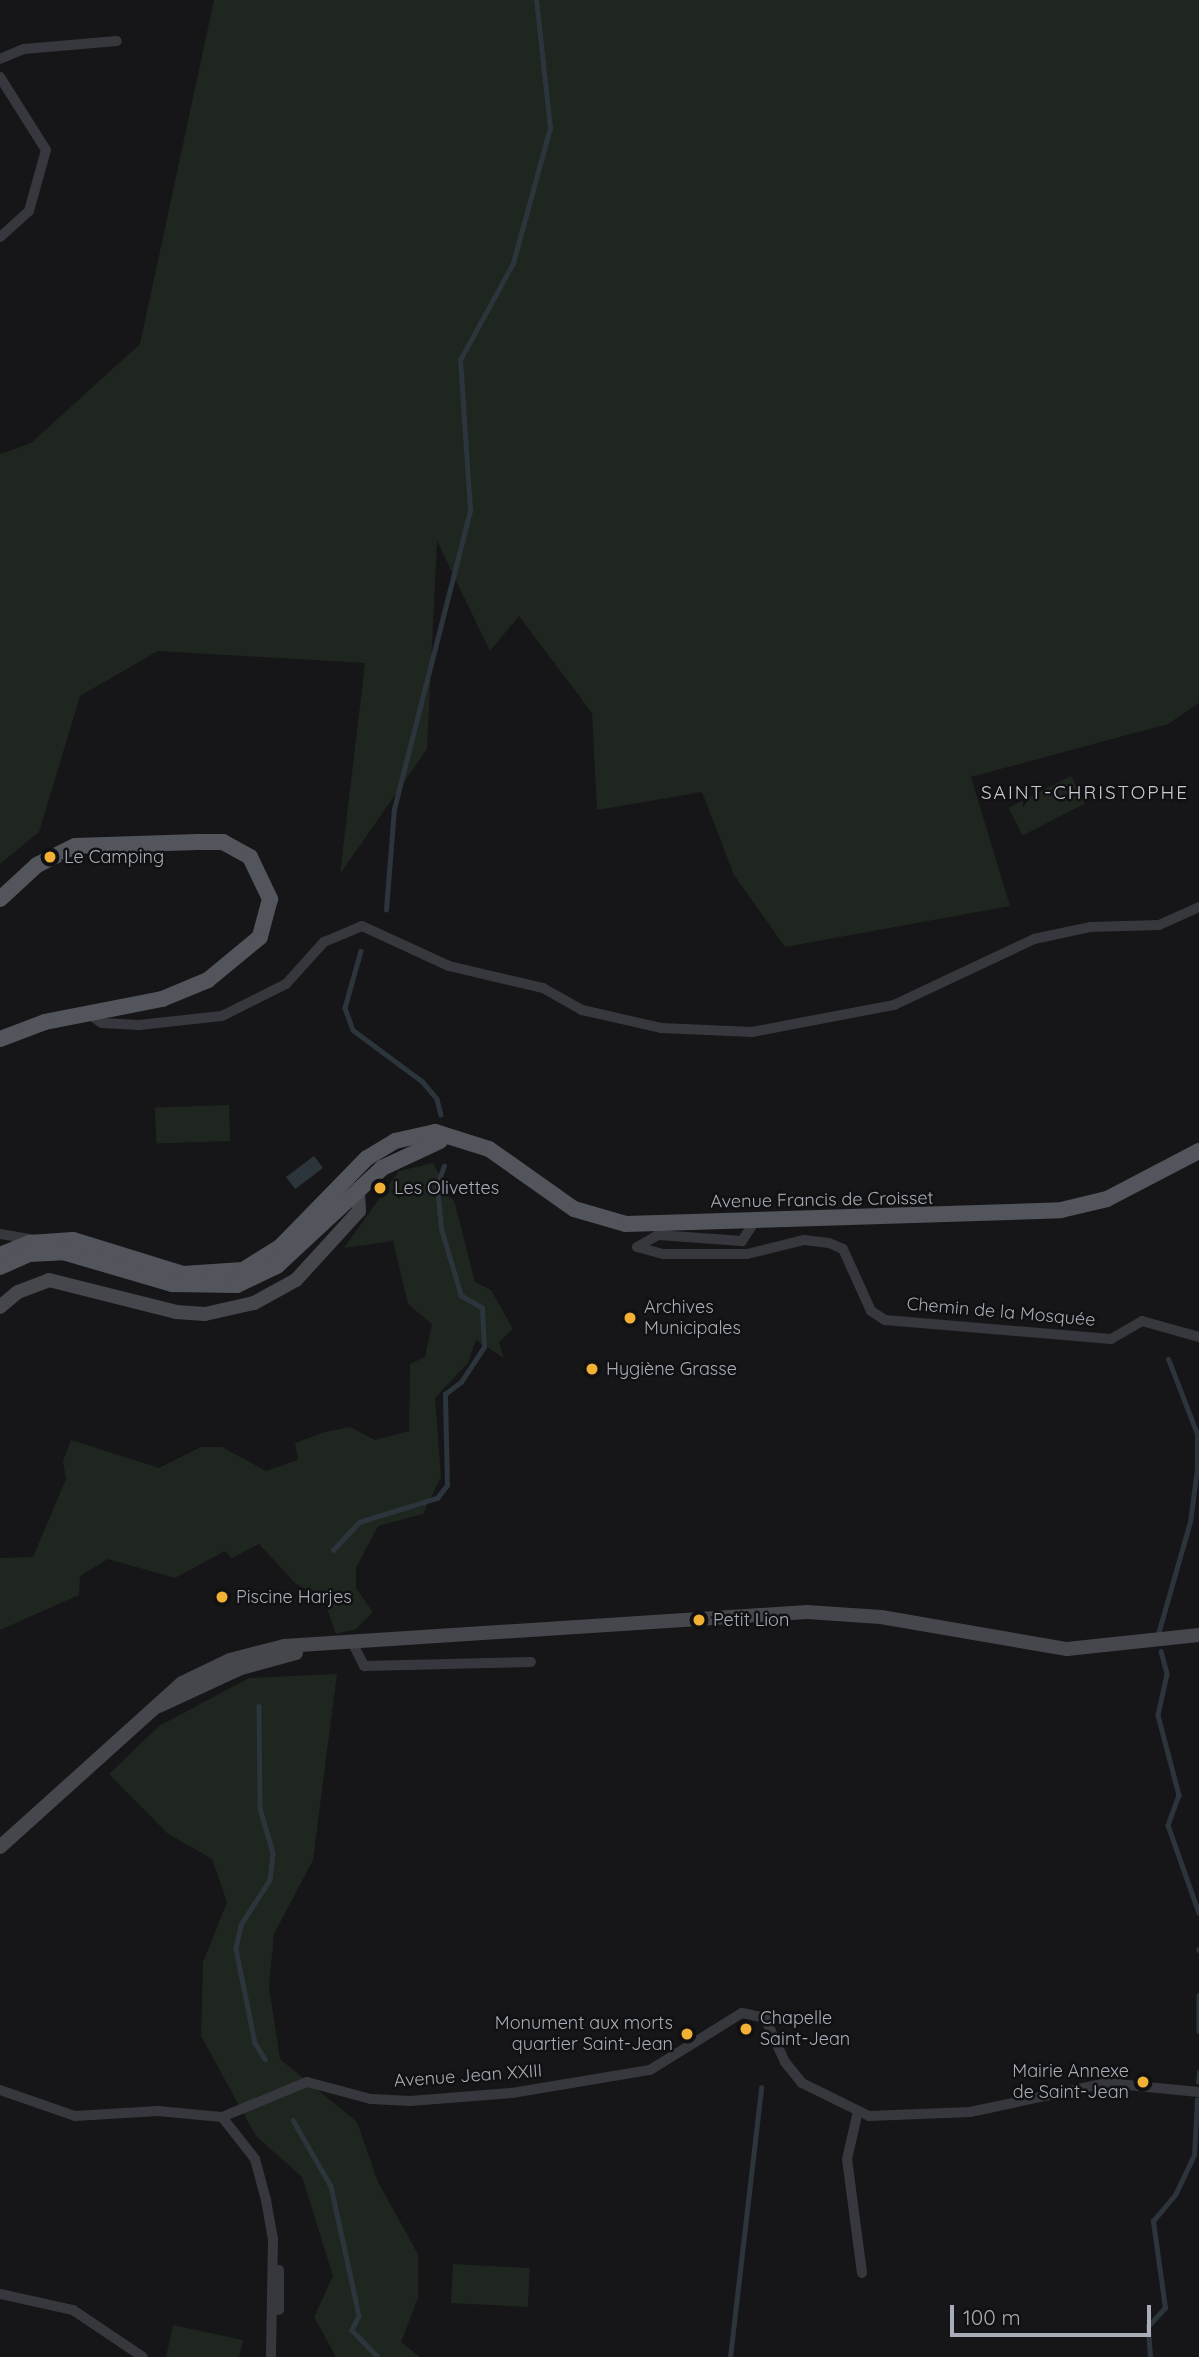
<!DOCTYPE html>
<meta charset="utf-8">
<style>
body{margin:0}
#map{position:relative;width:1199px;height:2357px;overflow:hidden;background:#161618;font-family:Quicksand,sans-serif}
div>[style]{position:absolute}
.green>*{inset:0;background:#1e261f;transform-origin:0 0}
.water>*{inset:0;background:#2c353c;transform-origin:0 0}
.stream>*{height:4.5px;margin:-2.25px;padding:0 2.25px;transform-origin:2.25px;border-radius:2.25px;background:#2c353c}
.street>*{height:10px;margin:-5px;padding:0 5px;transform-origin:5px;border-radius:5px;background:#37383d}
.secondary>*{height:14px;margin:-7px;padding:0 7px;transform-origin:7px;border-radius:7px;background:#45474d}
.primary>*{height:16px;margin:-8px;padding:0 8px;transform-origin:8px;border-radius:8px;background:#53555c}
.dots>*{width:19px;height:19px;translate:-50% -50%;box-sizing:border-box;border:4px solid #111113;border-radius:50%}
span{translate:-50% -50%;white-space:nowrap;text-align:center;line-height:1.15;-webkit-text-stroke:5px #111113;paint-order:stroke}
.poi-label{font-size:18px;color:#a8adb8}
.left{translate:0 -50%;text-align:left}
.right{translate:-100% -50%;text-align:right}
.street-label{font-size:18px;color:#a8adb8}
.neighbourhood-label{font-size:19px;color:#c9ccd4;letter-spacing:2px}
.scale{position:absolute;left:950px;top:2305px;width:201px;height:32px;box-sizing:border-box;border:4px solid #a8adb8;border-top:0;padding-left:9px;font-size:21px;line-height:24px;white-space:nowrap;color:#a8adb8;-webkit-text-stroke:5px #111113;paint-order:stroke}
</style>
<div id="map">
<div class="green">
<div style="clip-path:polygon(214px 0,1199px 0,1199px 703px,1168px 724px,971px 777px,1010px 906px,785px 947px,734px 875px,702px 792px,597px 810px,592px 713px,519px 616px,490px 651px,437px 541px,427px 749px,340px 874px,365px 663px,158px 651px,80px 696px,39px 832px,0 864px,0 454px,31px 443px,140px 344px)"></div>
<div style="left:1071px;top:776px;width:31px;height:70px;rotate:63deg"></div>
<div style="left:229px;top:1105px;width:36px;height:74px;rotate:88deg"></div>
<div style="clip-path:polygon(433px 1163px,455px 1204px,475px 1282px,491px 1290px,513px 1329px,499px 1342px,504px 1358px,476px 1340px,468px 1363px,435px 1398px,441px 1477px,423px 1514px,378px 1526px,356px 1568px,356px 1588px,373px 1612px,356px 1629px,336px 1634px,324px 1600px,295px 1583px,259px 1544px,232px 1558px,225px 1551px,175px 1578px,108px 1559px,80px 1576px,79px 1595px,0 1630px,0 1558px,33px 1557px,66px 1479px,63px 1461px,71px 1440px,159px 1468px,201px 1447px,222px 1447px,266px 1471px,298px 1460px,295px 1443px,325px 1432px,350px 1427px,375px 1440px,409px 1431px,410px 1364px,425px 1357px,432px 1324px,408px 1304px,393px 1241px,344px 1248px,399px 1171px)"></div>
<div style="clip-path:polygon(337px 1674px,313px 1860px,274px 1934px,269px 1986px,280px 2059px,357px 2122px,378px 2182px,418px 2254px,418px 2298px,401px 2342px,420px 2357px,336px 2357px,314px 2317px,333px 2276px,302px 2177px,256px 2136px,201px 2036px,203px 1962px,227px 1902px,212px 1859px,167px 1833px,109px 1774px,159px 1726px,249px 1678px)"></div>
<div style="left:453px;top:2264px;width:77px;height:39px;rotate:3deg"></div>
<div style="clip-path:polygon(173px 2325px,243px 2340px,239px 2357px,166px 2357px)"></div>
</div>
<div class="water">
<div style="left:314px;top:1156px;width:15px;height:35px;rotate:53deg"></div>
</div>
<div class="stream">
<div style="left:386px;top:910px;width:101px;rotate:-85.5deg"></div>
<div style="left:394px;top:809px;width:309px;rotate:-75.7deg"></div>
<div style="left:470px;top:510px;width:150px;rotate:-93.8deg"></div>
<div style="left:460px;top:360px;width:111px;rotate:-61.3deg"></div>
<div style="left:513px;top:263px;width:140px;rotate:-74.7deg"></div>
<div style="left:550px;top:128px;width:129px;rotate:-96.2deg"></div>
<div style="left:361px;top:951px;width:59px;rotate:105.7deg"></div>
<div style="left:345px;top:1008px;width:23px;rotate:70deg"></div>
<div style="left:353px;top:1030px;width:86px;rotate:36.5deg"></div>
<div style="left:422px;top:1081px;width:23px;rotate:50deg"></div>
<div style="left:437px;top:1099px;width:16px;rotate:76deg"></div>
<div style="left:333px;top:1550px;width:38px;rotate:-47deg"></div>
<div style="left:359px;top:1522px;width:82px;rotate:-17.1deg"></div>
<div style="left:437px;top:1498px;width:16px;rotate:-52deg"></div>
<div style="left:447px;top:1485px;width:91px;rotate:-91.3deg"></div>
<div style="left:445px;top:1394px;width:20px;rotate:-37deg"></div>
<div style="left:461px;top:1382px;width:42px;rotate:-56.7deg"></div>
<div style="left:484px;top:1347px;width:39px;rotate:-93deg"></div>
<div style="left:482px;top:1308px;width:24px;rotate:-150deg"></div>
<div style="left:461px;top:1296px;width:70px;rotate:-106.6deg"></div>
<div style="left:441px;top:1229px;width:44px;rotate:-95.2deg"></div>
<div style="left:437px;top:1185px;width:20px;rotate:-70deg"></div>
<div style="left:1158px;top:1634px;width:116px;rotate:-74.1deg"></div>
<div style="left:1190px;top:1522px;width:53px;rotate:-82.5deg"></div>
<div style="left:1197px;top:1469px;width:35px;rotate:-90deg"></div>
<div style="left:1197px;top:1434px;width:80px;rotate:-111.1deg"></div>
<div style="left:1161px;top:1651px;width:24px;rotate:75deg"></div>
<div style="left:1167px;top:1674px;width:42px;rotate:102.4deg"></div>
<div style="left:1158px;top:1715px;width:83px;rotate:75.3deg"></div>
<div style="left:1179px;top:1795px;width:32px;rotate:110deg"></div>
<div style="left:1168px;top:1825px;width:93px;rotate:70.6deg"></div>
<div style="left:259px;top:1706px;width:102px;rotate:89.4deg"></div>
<div style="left:260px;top:1808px;width:47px;rotate:73.9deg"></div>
<div style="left:273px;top:1853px;width:27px;rotate:96deg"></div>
<div style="left:270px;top:1880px;width:54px;rotate:122.8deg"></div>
<div style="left:241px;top:1925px;width:25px;rotate:102deg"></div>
<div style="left:236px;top:1949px;width:96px;rotate:78.6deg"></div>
<div style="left:255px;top:2043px;width:19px;rotate:58deg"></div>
<div style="left:1199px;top:1949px;width:1px;rotate:90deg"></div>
<div style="left:1199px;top:1995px;width:36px;rotate:90deg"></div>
<div style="left:1198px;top:2082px;width:10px;rotate:-84deg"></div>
<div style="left:293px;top:2120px;width:76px;rotate:60.1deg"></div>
<div style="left:331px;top:2186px;width:133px;rotate:77.8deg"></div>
<div style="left:359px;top:2316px;width:16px;rotate:117deg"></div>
<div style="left:352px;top:2330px;width:37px;rotate:46deg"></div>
<div style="left:730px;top:2357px;width:271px;rotate:-83.4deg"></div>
<div style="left:1150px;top:2357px;width:31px;rotate:-94deg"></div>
<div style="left:1148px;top:2326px;width:25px;rotate:-47deg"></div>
<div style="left:1165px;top:2308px;width:88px;rotate:-97.9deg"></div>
<div style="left:1153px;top:2221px;width:34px;rotate:-50deg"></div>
<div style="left:1175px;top:2195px;width:44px;rotate:-64.6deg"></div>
<div style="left:1194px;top:2155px;width:55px;rotate:-86.9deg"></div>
</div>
<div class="street">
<div style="left:0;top:59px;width:26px;rotate:-23deg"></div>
<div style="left:24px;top:49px;width:93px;rotate:-4.9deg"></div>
<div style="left:0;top:77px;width:86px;rotate:57.8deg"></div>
<div style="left:46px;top:150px;width:63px;rotate:105.6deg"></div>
<div style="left:29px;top:211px;width:39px;rotate:138deg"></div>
<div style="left:86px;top:1012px;width:19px;rotate:35deg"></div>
<div style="left:102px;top:1023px;width:37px;rotate:3deg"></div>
<div style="left:139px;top:1025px;width:83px;rotate:-6.2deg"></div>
<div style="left:222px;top:1016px;width:72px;rotate:-26.6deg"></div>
<div style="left:286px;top:984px;width:57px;rotate:-47.9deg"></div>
<div style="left:324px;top:942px;width:41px;rotate:-22.8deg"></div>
<div style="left:362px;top:926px;width:96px;rotate:24.7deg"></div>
<div style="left:449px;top:966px;width:97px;rotate:13.2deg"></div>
<div style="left:543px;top:988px;width:45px;rotate:29.4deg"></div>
<div style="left:582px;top:1010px;width:81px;rotate:12.8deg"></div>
<div style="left:661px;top:1028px;width:91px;rotate:2.5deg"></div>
<div style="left:752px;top:1032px;width:145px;rotate:-10.8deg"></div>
<div style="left:894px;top:1005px;width:155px;rotate:-25.2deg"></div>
<div style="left:1034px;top:939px;width:57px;rotate:-12.1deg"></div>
<div style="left:1090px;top:927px;width:69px;rotate:-1.7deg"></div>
<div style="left:1159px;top:925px;width:44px;rotate:-24.2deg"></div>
<div style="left:755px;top:1221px;width:24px;rotate:123deg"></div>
<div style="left:742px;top:1241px;width:84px;rotate:-175.9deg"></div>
<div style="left:658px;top:1235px;width:24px;rotate:150deg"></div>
<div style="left:637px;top:1247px;width:28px;rotate:15deg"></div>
<div style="left:664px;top:1254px;width:83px"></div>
<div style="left:747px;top:1254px;width:59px;rotate:-13.8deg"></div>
<div style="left:804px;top:1240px;width:25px;rotate:7deg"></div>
<div style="left:829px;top:1243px;width:15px;rotate:23deg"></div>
<div style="left:843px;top:1249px;width:68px;rotate:65.7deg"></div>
<div style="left:871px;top:1311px;width:17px;rotate:33deg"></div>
<div style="left:885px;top:1320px;width:227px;rotate:4.8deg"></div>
<div style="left:1111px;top:1339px;width:36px;rotate:-30deg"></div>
<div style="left:1142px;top:1321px;width:59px;rotate:15.7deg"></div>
<div style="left:0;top:1234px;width:43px;rotate:9.5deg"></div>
<div style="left:353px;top:1644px;width:25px;rotate:63deg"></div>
<div style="left:364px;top:1666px;width:167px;rotate:-1.4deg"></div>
<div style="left:0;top:2090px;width:79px;rotate:19.1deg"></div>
<div style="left:75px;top:2116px;width:83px;rotate:-3.4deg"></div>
<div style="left:158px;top:2111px;width:64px;rotate:5.4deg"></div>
<div style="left:222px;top:2117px;width:92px;rotate:-22.4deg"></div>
<div style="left:307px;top:2082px;width:66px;rotate:14.9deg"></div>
<div style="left:371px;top:2099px;width:39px;rotate:3deg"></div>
<div style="left:410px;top:2101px;width:102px;rotate:-4.5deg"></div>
<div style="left:512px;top:2093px;width:140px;rotate:-9.5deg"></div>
<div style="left:650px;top:2070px;width:108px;rotate:-31.8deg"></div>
<div style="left:742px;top:2013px;width:24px;rotate:12deg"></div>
<div style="left:765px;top:2018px;width:48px;rotate:65.6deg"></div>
<div style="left:785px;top:2062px;width:27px;rotate:51deg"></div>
<div style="left:802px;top:2083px;width:75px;rotate:26.2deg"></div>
<div style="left:869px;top:2116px;width:101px;rotate:-2.3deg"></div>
<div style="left:970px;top:2112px;width:140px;rotate:-12deg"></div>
<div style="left:1107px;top:2083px;width:92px;rotate:5.6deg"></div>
<div style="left:858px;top:2111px;width:49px;rotate:102.9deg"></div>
<div style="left:847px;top:2159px;width:115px;rotate:82.5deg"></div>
<div style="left:222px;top:2117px;width:53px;rotate:51.8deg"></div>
<div style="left:255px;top:2159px;width:42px;rotate:75deg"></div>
<div style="left:266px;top:2200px;width:40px;rotate:80deg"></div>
<div style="left:273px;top:2239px;width:118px;rotate:91deg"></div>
<div style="left:0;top:2294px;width:75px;rotate:12.4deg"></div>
<div style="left:73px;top:2310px;width:84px;rotate:33.9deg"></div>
<div style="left:279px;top:2310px;width:40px;rotate:-90deg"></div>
</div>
<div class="secondary">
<div style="left:0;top:1307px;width:23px;rotate:-40deg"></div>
<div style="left:18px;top:1292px;width:33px;rotate:-21deg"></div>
<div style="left:49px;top:1280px;width:131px;rotate:14.1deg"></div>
<div style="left:176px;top:1312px;width:29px;rotate:4deg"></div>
<div style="left:205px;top:1314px;width:50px;rotate:-12.7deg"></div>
<div style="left:254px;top:1303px;width:48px;rotate:-28.7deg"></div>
<div style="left:296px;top:1280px;width:93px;rotate:-47.6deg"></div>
<div style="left:359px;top:1211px;width:22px;rotate:-93deg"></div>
<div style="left:159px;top:1706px;width:90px;rotate:-24.9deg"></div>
<div style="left:241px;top:1668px;width:57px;rotate:-15.3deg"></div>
<div style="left:0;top:1847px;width:245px;rotate:-42deg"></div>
<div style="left:182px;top:1683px;width:53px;rotate:-25.6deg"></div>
<div style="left:230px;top:1660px;width:56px;rotate:-14.5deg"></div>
<div style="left:284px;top:1646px;width:524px;rotate:-3.72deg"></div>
<div style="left:807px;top:1612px;width:74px;rotate:3.9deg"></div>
<div style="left:881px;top:1617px;width:189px;rotate:9.8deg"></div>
<div style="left:1067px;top:1649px;width:133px;rotate:-6.1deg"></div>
</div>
<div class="primary">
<div style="left:0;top:899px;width:50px;rotate:-42.6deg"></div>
<div style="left:37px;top:865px;width:42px;rotate:-26.6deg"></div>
<div style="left:75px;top:846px;width:123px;rotate:-1.9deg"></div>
<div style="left:198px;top:842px;width:25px"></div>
<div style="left:223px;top:842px;width:31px;rotate:29deg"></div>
<div style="left:250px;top:857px;width:47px;rotate:64.5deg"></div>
<div style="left:270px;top:899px;width:39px;rotate:105deg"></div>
<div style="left:260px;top:937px;width:67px;rotate:140.4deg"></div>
<div style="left:208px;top:980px;width:50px;rotate:157.6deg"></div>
<div style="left:162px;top:999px;width:119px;rotate:168.9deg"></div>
<div style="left:45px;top:1022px;width:48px;rotate:159.3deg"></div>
<div style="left:0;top:1255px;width:31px;rotate:-22deg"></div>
<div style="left:29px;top:1243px;width:44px;rotate:-3.9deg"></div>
<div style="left:73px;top:1240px;width:115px;rotate:17.2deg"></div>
<div style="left:183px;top:1274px;width:60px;rotate:-3.8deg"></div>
<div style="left:243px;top:1270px;width:44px;rotate:-31.9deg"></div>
<div style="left:280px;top:1247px;width:124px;rotate:-45.7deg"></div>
<div style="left:367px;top:1158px;width:33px;rotate:-31deg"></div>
<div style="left:395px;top:1141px;width:41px;rotate:-12.7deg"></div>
<div style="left:435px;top:1132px;width:57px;rotate:17.5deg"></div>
<div style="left:489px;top:1149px;width:104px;rotate:35.2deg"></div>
<div style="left:574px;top:1209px;width:54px;rotate:16.1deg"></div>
<div style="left:626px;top:1224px;width:435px;rotate:-1.8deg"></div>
<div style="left:1061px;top:1210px;width:47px;rotate:-13.4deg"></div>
<div style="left:1107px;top:1199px;width:104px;rotate:-27.6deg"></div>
<div style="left:0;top:1267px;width:32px;rotate:-24deg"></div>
<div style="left:29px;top:1254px;width:34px;rotate:-3deg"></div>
<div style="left:63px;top:1252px;width:114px;rotate:16.4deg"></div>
<div style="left:172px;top:1284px;width:65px;rotate:0.9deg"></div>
<div style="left:237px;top:1285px;width:44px;rotate:-25.4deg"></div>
<div style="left:277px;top:1266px;width:144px;rotate:-43deg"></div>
<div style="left:382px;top:1168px;width:64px;rotate:-25deg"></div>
</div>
<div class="dots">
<div style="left:50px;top:857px;background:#f2b134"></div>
<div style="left:380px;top:1188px;background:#f2b134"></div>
<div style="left:630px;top:1318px;background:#f2b134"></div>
<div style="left:592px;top:1369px;background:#f2b134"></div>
<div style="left:222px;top:1597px;background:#f2b134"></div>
<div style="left:699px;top:1620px;background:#f2b134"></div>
<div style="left:746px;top:2029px;background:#f2b134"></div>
<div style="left:687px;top:2034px;background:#f2b134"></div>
<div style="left:1143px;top:2082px;background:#f2b134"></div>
</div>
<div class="poi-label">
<span class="left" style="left:64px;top:857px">Le Camping</span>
<span class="left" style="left:394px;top:1188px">Les Olivettes</span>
<span class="left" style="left:644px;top:1318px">Archives<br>Municipales</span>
<span class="left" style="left:606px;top:1369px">Hygiène Grasse</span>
<span class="left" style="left:236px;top:1597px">Piscine Harjes</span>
<span class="left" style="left:713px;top:1620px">Petit Lion</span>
<span class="left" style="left:760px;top:2029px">Chapelle<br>Saint-Jean</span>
<span class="right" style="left:673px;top:2034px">Monument aux morts<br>quartier Saint-Jean</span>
<span class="right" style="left:1129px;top:2082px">Mairie Annexe<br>de Saint-Jean</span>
</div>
<div class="street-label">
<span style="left:822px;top:1200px;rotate:-1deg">Avenue Francis de Croisset</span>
<span style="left:1001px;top:1312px;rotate:5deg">Chemin de la Mosquée</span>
<span style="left:468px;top:2076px;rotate:-4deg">Avenue Jean XXIII</span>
</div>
<div class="neighbourhood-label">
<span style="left:1085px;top:793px">SAINT-CHRISTOPHE</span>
</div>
<div class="scale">100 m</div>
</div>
